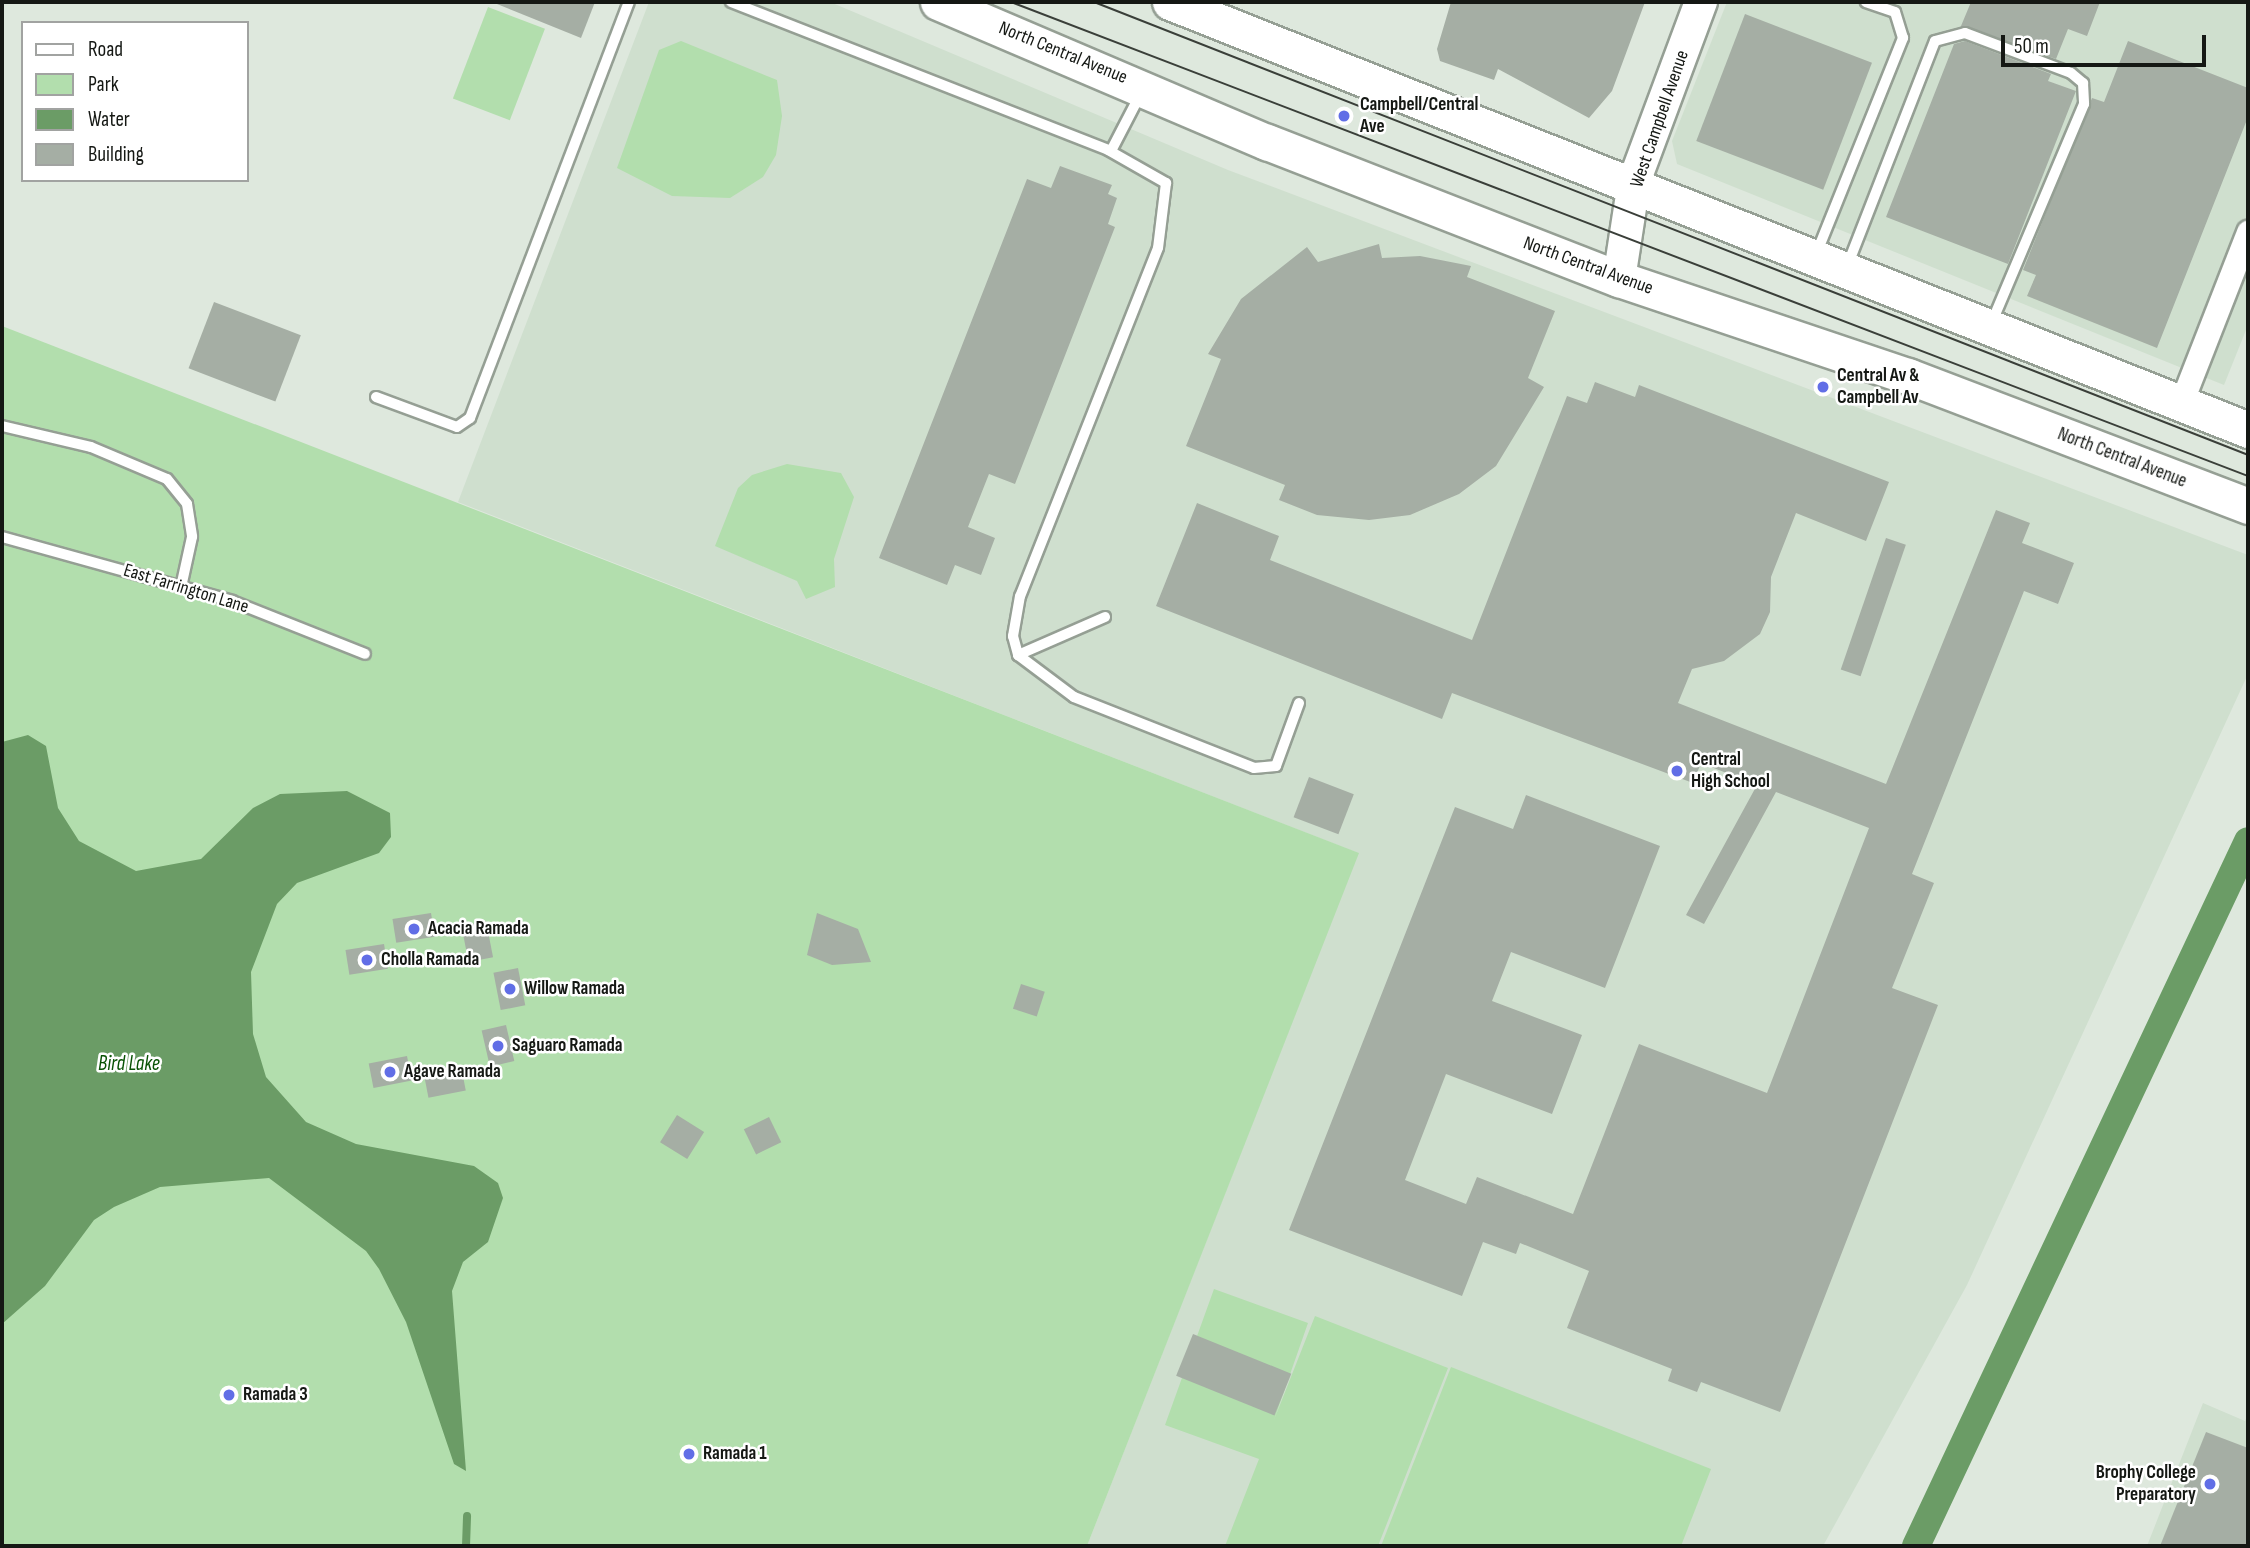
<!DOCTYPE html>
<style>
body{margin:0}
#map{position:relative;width:2250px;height:1548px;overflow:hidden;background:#dee8dd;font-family:"Sofia Sans Condensed",sans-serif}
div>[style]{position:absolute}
.built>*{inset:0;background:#cfdfce}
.green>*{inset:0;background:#b2dead;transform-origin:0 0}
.water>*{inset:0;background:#6b9c66}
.stream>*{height:8px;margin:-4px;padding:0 4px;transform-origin:4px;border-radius:4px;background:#6b9c66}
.canal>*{height:28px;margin:-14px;padding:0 14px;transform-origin:14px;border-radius:14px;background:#6b9c66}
.building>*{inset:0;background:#a5aea4;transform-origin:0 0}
.roads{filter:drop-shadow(2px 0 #959f94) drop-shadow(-2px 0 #959f94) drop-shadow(0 2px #959f94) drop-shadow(0 -2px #959f94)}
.lane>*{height:10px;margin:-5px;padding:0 5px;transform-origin:5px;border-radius:5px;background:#fff}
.street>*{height:23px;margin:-11.5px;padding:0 11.5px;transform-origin:11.5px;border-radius:11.5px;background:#fff}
.secondary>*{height:32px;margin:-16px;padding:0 16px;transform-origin:16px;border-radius:16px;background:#fff}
.primary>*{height:35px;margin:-17.5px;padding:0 17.5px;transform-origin:17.5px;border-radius:17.5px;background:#fff}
.tram>*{height:2px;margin:-1px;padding:0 1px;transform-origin:1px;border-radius:1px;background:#3a3f39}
.dots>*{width:19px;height:19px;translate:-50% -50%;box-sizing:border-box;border:4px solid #fff;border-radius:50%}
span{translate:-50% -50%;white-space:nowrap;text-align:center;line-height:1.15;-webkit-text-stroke:5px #fff;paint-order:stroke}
.street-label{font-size:19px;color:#151814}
.poi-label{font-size:19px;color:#151814;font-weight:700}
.left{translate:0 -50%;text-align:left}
.right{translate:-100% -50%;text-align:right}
.water-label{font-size:21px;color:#095305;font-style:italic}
.frame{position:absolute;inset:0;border:4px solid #151814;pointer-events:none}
.legend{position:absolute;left:21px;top:21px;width:228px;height:161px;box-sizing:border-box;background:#fff;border:2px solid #a1a3a1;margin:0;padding:9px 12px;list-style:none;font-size:21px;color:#151814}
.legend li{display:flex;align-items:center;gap:14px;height:35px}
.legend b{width:35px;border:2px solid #a1a3a1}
.scale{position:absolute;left:2001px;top:35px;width:205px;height:32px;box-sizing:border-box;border:4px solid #151814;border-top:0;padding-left:9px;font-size:21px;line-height:24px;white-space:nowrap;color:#151814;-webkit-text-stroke:5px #fff;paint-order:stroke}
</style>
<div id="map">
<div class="built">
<div style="clip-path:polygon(649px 2px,830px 2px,1228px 170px,2248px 555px,2248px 674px,1967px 1285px,1823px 1546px,1087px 1546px,1358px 853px,458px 502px)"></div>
<div style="clip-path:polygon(1727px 2px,2248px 2px,2248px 325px,2224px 385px,1677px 164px,1672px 141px)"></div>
<div style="clip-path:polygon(2203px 1403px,2245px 1421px,2248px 1414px,2248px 1546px,2147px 1546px)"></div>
</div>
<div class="green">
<div style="left:488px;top:7px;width:61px;height:98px;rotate:21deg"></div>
<div style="clip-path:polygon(681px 41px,777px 80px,782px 116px,776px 155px,763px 177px,730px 198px,672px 196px,617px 168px,659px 50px)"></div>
<div style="clip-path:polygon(2px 326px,1359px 853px,1087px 1546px,2px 1546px)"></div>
<div style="clip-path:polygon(787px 464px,841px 473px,854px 497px,834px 559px,835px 587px,806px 599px,797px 581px,715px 546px,738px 488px,752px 475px)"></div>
<div style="clip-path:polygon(1214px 1289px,1308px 1323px,1274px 1420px,1315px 1316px,1448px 1368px,1378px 1546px,1225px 1546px,1259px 1459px,1165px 1425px)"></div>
<div style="clip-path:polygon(1451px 1367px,1711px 1469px,1681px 1546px,1381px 1546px)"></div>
</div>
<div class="water">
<div style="clip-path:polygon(28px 735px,46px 746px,58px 808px,79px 841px,136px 871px,201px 859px,253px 808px,280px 794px,347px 791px,390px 813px,391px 837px,379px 853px,297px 883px,277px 904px,251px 972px,253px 1034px,266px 1077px,306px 1122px,356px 1144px,474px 1166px,498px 1183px,503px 1198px,488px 1242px,463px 1262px,452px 1291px,466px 1471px,454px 1464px,406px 1322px,379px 1269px,366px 1251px,269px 1178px,160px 1187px,114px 1207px,94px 1220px,45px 1286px,2px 1324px,2px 742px)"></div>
</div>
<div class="stream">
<div style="left:466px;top:1546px;width:30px;rotate:-88deg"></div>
</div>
<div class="canal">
<div style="left:1916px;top:1546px;width:779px;rotate:-64.78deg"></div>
</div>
<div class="building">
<div style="clip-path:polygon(492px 2px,595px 2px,581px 38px)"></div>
<div style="clip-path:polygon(1451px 2px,1645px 2px,1612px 91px,1589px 118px,1498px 69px,1494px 80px,1440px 61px,1437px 49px)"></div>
<div style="clip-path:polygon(1971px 2px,2100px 2px,2087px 36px,2068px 29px,2056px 59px,1961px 26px)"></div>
<div style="left:1745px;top:14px;width:136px;height:136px;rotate:21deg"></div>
<div style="clip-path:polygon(1965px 41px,2051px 74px,2048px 81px,2076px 91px,2008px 264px,1886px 217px,1954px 44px)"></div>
<div style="clip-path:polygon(2128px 41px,2248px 88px,2248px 117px,2157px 348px,2027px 296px,2036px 275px,2023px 270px,2092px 98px,2104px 102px)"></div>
<div style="clip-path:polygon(1060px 166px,1112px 185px,1108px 194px,1117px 198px,1108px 224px,1115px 227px,1015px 484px,989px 474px,968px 527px,995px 538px,981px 575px,955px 565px,947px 585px,879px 558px,1027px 179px,1051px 188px)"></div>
<div style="clip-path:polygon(1379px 244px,1382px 258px,1420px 256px,1471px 266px,1467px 277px,1555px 311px,1528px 378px,1544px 387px,1496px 466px,1459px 494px,1410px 515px,1369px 520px,1317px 515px,1279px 500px,1285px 485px,1186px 446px,1221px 359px,1208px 354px,1241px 299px,1307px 247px,1318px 262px)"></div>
<div style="left:214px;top:302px;width:93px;height:71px;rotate:21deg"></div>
<div style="clip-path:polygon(1595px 382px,1635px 397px,1639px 385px,1889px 482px,1866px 541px,1796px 513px,1771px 577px,1770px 612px,1760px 634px,1724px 661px,1692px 669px,1678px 703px,1886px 784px,1996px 510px,2030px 523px,2022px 543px,2074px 563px,2058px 604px,2024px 591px,1912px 874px,1934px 883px,1892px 988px,1938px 1005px,1780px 1412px,1701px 1382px,1697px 1392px,1668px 1381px,1672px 1369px,1567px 1328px,1589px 1271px,1520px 1243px,1516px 1254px,1483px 1242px,1462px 1296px,1289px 1230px,1455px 807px,1513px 829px,1526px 795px,1660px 846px,1605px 988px,1511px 952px,1492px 1001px,1582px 1035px,1552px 1114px,1446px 1074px,1405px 1180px,1466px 1204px,1477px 1177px,1573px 1214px,1639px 1044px,1767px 1093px,1869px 828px,1776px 792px,1704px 924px,1686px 915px,1757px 785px,1701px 763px,1693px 783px,1452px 693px,1442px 719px,1156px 606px,1197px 503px,1279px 536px,1270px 560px,1472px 640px,1567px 396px,1587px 403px)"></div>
<div style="left:1886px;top:538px;width:21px;height:139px;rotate:19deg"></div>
<div style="left:1309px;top:777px;width:48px;height:43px;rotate:21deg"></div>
<div style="left:431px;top:913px;width:24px;height:39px;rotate:81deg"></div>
<div style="clip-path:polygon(817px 913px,858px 929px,871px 962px,832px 965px,807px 955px)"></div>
<div style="left:486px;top:921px;width:37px;height:25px;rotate:79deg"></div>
<div style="left:384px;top:944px;width:25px;height:39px;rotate:81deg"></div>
<div style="left:518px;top:968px;width:38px;height:25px;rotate:79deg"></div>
<div style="left:1021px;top:984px;width:25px;height:26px;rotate:18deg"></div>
<div style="left:506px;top:1025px;width:37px;height:25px;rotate:77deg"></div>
<div style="left:407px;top:1056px;width:25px;height:39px;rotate:79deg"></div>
<div style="left:461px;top:1066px;width:25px;height:38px;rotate:79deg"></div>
<div style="left:677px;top:1115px;width:32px;height:32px;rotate:32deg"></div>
<div style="left:769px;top:1117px;width:28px;height:28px;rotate:64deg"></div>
<div style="left:1193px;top:1334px;width:106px;height:45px;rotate:22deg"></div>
<div style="clip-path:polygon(2206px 1432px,2248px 1448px,2248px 1546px,2160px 1546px)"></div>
</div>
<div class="roads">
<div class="lane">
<div style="left:731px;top:2px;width:405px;rotate:21.4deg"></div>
<div style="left:1108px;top:150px;width:67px;rotate:29.6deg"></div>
<div style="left:1166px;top:183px;width:65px;rotate:97deg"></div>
<div style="left:1158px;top:248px;width:374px;rotate:111.6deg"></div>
<div style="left:1020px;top:596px;width:41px;rotate:99.9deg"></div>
<div style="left:1013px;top:636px;width:20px;rotate:75deg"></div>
<div style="left:1018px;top:655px;width:70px;rotate:36.9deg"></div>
<div style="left:1074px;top:697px;width:193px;rotate:21.5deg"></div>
<div style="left:1254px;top:768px;width:22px;rotate:-5deg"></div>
<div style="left:1276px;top:766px;width:67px;rotate:-69.9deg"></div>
<div style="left:1111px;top:151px;width:63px;rotate:-62.6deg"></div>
<div style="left:1817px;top:252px;width:231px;rotate:-68.1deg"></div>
<div style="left:1903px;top:38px;width:27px;rotate:-107deg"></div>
<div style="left:1895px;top:12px;width:31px;rotate:-161deg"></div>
<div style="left:1848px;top:264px;width:239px;rotate:-68.7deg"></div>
<div style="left:1935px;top:41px;width:31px;rotate:-15deg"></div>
<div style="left:1965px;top:33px;width:113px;rotate:20.7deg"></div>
<div style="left:2071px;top:73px;width:16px;rotate:40deg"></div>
<div style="left:2083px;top:83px;width:21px;rotate:87deg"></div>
<div style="left:2084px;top:104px;width:237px;rotate:112.9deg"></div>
<div style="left:376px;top:397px;width:86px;rotate:20.3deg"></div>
<div style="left:457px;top:427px;width:16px;rotate:-35deg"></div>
<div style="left:470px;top:418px;width:445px;rotate:-69.1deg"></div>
<div style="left:2px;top:426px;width:91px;rotate:13.3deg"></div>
<div style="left:91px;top:447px;width:82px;rotate:22.8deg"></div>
<div style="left:167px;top:479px;width:32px;rotate:51deg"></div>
<div style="left:187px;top:504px;width:33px;rotate:81deg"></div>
<div style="left:192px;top:537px;width:51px;rotate:102.4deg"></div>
<div style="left:2px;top:537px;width:239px;rotate:15.5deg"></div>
<div style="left:232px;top:601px;width:143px;rotate:21.7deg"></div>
<div style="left:1018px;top:655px;width:95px;rotate:-23.6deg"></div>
</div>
<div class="street">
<div style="left:2181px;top:403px;width:184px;rotate:-68.6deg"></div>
</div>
<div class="secondary">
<div style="left:1619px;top:279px;width:98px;rotate:-81.2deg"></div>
<div style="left:1634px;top:182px;width:192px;rotate:-69.6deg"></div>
</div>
<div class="primary">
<div style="left:938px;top:2px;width:358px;rotate:23.1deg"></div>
<div style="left:1267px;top:142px;width:378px;rotate:21.3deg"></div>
<div style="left:1619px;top:279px;width:305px;rotate:18.6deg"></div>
<div style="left:1908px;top:376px;width:364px;rotate:20.9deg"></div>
<div style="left:1170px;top:2px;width:1160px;rotate:21.65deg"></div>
</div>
</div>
<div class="tram">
<div style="left:1011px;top:2px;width:1325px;rotate:20.97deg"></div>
<div style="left:1094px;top:2px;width:1240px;rotate:21.43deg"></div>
</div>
<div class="dots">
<div style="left:1344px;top:116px;background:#616ee6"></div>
<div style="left:1823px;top:387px;background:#616ee6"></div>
<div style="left:1677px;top:771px;background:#616ee6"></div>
<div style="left:414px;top:929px;background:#616ee6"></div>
<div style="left:367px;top:960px;background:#616ee6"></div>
<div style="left:510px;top:989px;background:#616ee6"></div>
<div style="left:498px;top:1046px;background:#616ee6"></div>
<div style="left:390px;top:1072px;background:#616ee6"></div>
<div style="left:229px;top:1395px;background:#616ee6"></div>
<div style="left:689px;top:1454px;background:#616ee6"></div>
<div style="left:2210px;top:1484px;background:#616ee6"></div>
</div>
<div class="street-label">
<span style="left:1063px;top:53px;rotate:22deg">North Central Avenue</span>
<span style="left:1660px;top:119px;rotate:-71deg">West Campbell Avenue</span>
<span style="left:1588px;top:266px;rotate:20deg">North Central Avenue</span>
<span style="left:2122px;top:458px;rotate:21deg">North Central Avenue</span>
<span style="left:186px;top:589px;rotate:17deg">East Farrington Lane</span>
</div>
<div class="poi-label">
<span class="left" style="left:1360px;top:116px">Campbell/Central<br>Ave</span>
<span class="left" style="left:1837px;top:387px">Central Av &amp;<br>Campbell Av</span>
<span class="left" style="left:1691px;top:771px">Central<br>High School</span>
<span class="left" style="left:428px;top:929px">Acacia Ramada</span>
<span class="left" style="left:381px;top:960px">Cholla Ramada</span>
<span class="left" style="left:524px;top:989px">Willow Ramada</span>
<span class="left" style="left:512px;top:1046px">Saguaro Ramada</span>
<span class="left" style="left:404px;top:1072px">Agave Ramada</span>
<span class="left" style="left:243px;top:1395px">Ramada 3</span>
<span class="left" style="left:703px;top:1454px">Ramada 1</span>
<span class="right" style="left:2196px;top:1484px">Brophy College<br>Preparatory</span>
</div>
<div class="water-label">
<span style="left:129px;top:1064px">Bird Lake</span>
</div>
<div class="frame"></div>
<ul class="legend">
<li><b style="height:9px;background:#fff"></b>Road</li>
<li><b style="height:19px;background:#b2dead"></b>Park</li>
<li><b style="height:19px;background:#6b9c66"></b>Water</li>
<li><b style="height:19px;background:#a5aea4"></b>Building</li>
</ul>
<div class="scale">50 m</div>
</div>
